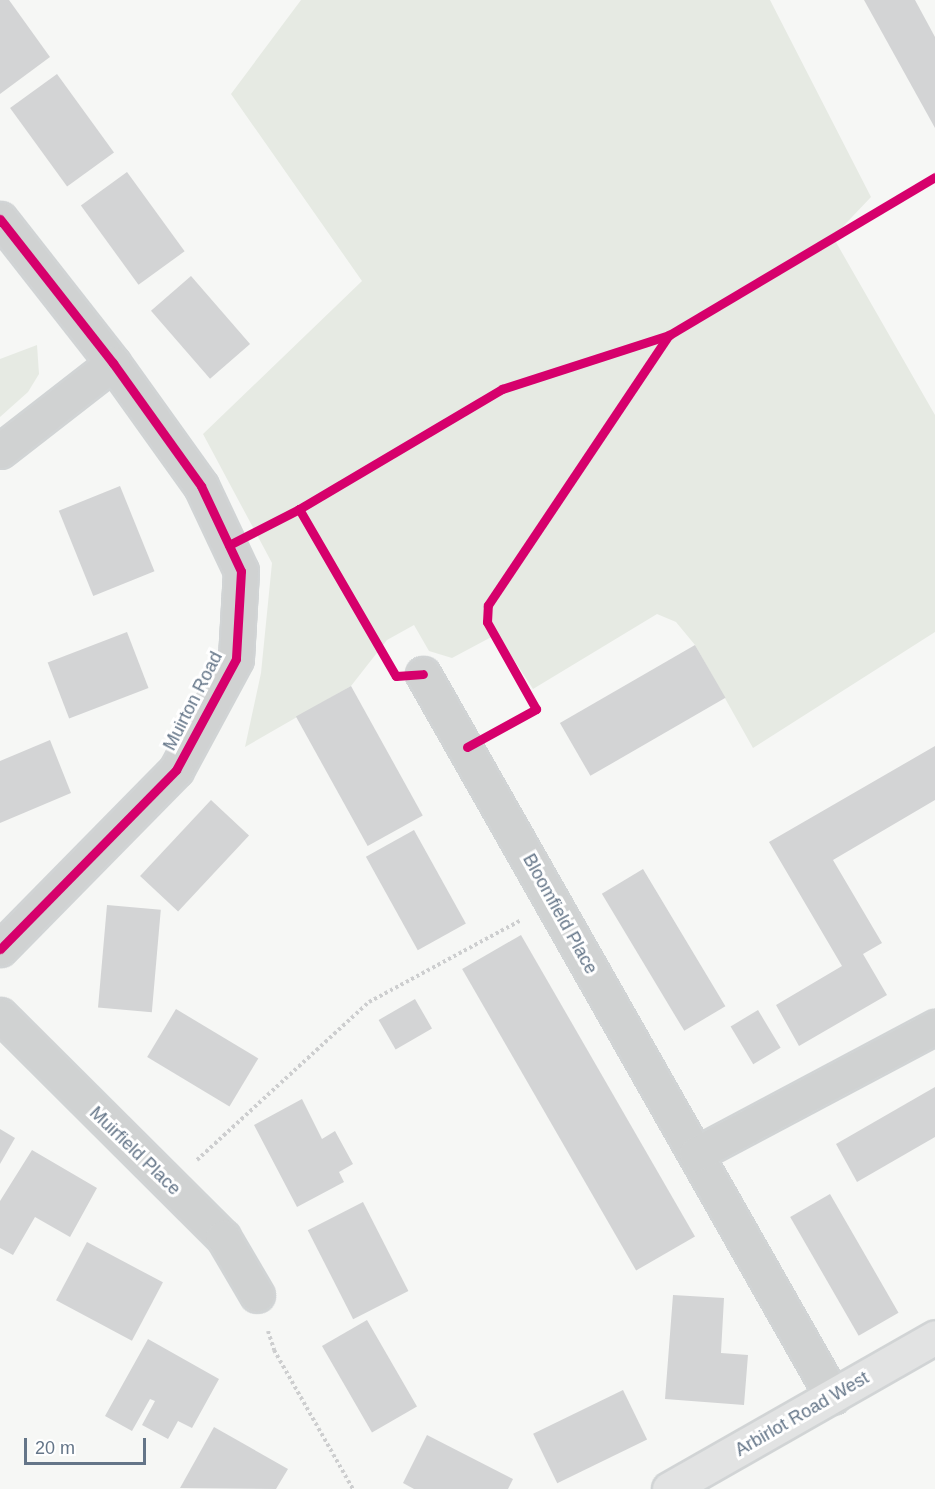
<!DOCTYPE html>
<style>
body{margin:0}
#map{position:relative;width:935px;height:1489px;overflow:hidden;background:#f6f7f5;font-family:Helvetica,sans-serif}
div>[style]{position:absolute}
.green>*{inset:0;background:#e6eae3}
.building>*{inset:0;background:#d3d4d5;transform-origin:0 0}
.path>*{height:4px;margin-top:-2px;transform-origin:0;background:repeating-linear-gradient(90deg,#cdcecf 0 3px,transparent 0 6px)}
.roads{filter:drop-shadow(2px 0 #d1d4d5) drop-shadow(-2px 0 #d1d4d5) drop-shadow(0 2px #d1d4d5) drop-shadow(0 -2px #d1d4d5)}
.minor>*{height:33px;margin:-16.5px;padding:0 16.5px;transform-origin:16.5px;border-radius:16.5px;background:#d0d2d2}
.secondary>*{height:33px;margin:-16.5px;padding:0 16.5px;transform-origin:16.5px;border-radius:16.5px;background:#e2e3e3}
.cycleway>*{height:9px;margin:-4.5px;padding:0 4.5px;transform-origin:4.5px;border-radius:4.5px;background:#d6006c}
span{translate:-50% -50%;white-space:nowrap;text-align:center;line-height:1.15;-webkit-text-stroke:6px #fff;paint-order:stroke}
.street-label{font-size:18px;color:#647588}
.scale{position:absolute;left:24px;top:1438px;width:122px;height:27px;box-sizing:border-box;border:3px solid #647588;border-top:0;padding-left:8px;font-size:18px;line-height:21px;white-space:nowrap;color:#647588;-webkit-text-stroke:4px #fff;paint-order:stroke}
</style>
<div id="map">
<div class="green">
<div style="clip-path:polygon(301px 0,770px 0,871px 197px,833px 237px,935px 415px,935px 632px,753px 748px,695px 645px,676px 622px,657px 614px,533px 689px,497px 634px,452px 658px,429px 651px,414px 625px,387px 640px,351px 686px,245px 747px,261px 673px,272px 563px,203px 434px,362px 281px,231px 94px)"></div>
<div style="clip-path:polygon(37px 345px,39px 374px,28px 392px,0 417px,0 359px)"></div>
</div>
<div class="building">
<div style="clip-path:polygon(0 0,9px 0,50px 57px,0 94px)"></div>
<div style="clip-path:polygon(864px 0,915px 0,935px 37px,935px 128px)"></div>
<div style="left:57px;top:74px;width:97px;height:58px;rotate:54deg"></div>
<div style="left:127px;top:172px;width:98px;height:57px;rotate:54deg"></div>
<div style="left:191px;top:276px;width:90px;height:53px;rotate:49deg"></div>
<div style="left:120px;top:486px;width:92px;height:66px;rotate:68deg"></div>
<div style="left:127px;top:632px;width:60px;height:85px;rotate:69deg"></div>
<div style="left:695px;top:645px;width:61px;height:156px;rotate:60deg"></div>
<div style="left:351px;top:686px;width:148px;height:63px;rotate:61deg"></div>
<div style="clip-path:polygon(50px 740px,71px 793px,0 823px,0 761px)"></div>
<div style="clip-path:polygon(935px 746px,935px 800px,833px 860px,882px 943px,863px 954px,887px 995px,799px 1046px,776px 1005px,842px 966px,769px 842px)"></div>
<div style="left:211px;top:800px;width:52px;height:104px;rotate:43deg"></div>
<div style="left:414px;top:830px;width:107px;height:55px;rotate:61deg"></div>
<div style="left:643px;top:869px;width:160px;height:48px;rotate:59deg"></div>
<div style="left:107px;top:905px;width:54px;height:103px;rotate:5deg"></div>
<div style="left:521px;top:935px;width:348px;height:68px;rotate:60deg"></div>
<div style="left:415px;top:999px;width:34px;height:42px;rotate:60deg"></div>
<div style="left:176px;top:1009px;width:96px;height:56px;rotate:31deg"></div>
<div style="left:758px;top:1010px;width:44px;height:32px;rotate:59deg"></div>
<div style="clip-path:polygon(935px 1087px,935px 1137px,857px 1182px,836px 1144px)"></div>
<div style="clip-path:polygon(302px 1099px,322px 1139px,335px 1131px,353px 1164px,339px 1172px,344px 1182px,297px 1207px,254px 1125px)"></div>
<div style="clip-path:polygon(0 1129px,15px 1138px,0 1164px)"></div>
<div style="clip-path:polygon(32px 1150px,97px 1188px,70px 1237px,35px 1217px,13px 1255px,0 1248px,0 1201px)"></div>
<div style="left:830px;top:1194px;width:137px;height:46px;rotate:60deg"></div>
<div style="left:363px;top:1202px;width:100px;height:62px;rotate:63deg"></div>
<div style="left:87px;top:1242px;width:86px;height:66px;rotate:28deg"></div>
<div style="clip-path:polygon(673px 1295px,724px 1298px,721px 1353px,748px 1355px,744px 1405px,665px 1399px)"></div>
<div style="left:367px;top:1320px;width:100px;height:52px;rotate:60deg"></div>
<div style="clip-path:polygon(148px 1339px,219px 1379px,192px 1428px,178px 1421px,168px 1439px,142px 1425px,155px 1401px,150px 1399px,132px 1431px,105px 1416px)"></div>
<div style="left:623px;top:1390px;width:55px;height:100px;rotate:64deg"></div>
<div style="clip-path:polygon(214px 1427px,288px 1469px,276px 1489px,180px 1488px)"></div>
<div style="clip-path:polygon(427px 1435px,513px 1479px,508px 1489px,414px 1489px,403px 1483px)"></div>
</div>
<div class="path">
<div style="left:197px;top:1160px;width:234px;rotate:-42.6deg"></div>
<div style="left:369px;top:1002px;width:173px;rotate:-28.3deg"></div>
<div style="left:268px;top:1331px;width:20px;rotate:72deg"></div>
<div style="left:274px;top:1350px;width:160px;rotate:60.4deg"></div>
</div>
<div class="roads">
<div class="minor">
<div style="left:0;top:219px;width:183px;rotate:51.9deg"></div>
<div style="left:113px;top:363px;width:151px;rotate:54.4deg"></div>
<div style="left:201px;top:486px;width:94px;rotate:64.8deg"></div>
<div style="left:241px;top:571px;width:88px;rotate:93.3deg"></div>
<div style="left:236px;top:659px;width:126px;rotate:118.4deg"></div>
<div style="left:176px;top:770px;width:251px;rotate:134.5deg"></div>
<div style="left:0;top:451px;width:143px;rotate:-37.9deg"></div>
<div style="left:423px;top:674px;width:831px;rotate:60.44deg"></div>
<div style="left:0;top:1015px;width:315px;rotate:44.9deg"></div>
<div style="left:223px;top:1237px;width:67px;rotate:59.6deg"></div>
<div style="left:696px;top:1154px;width:271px;rotate:-28deg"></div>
</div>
<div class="secondary">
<div style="left:669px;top:1489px;width:306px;rotate:-29.7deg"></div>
</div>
</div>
<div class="cycleway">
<div style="left:0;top:219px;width:183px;rotate:51.9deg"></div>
<div style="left:113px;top:363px;width:151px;rotate:54.4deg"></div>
<div style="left:201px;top:486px;width:94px;rotate:64.8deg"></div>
<div style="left:241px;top:571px;width:88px;rotate:93.3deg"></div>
<div style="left:236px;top:659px;width:126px;rotate:118.4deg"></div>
<div style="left:176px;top:770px;width:251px;rotate:134.5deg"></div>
<div style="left:299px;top:509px;width:193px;rotate:59.9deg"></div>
<div style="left:396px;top:676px;width:27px;rotate:-4deg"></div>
<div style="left:229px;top:545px;width:79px;rotate:-27.2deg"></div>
<div style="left:299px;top:509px;width:236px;rotate:-30.6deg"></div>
<div style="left:502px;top:389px;width:176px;rotate:-17.9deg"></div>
<div style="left:669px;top:335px;width:309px;rotate:-30.7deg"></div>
<div style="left:467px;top:747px;width:79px;rotate:-28.8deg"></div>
<div style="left:536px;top:709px;width:100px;rotate:-119.4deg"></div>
<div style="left:487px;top:622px;width:17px;rotate:-87deg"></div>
<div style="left:488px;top:605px;width:325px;rotate:-56.2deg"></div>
</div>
<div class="street-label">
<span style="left:193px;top:701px;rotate:-63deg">Muirton Road</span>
<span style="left:560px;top:914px;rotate:61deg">Bloomfield Place</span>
<span style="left:135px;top:1151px;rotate:44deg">Muirfield Place</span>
<span style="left:802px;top:1414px;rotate:-30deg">Arbirlot Road West</span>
</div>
<div class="scale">20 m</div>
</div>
